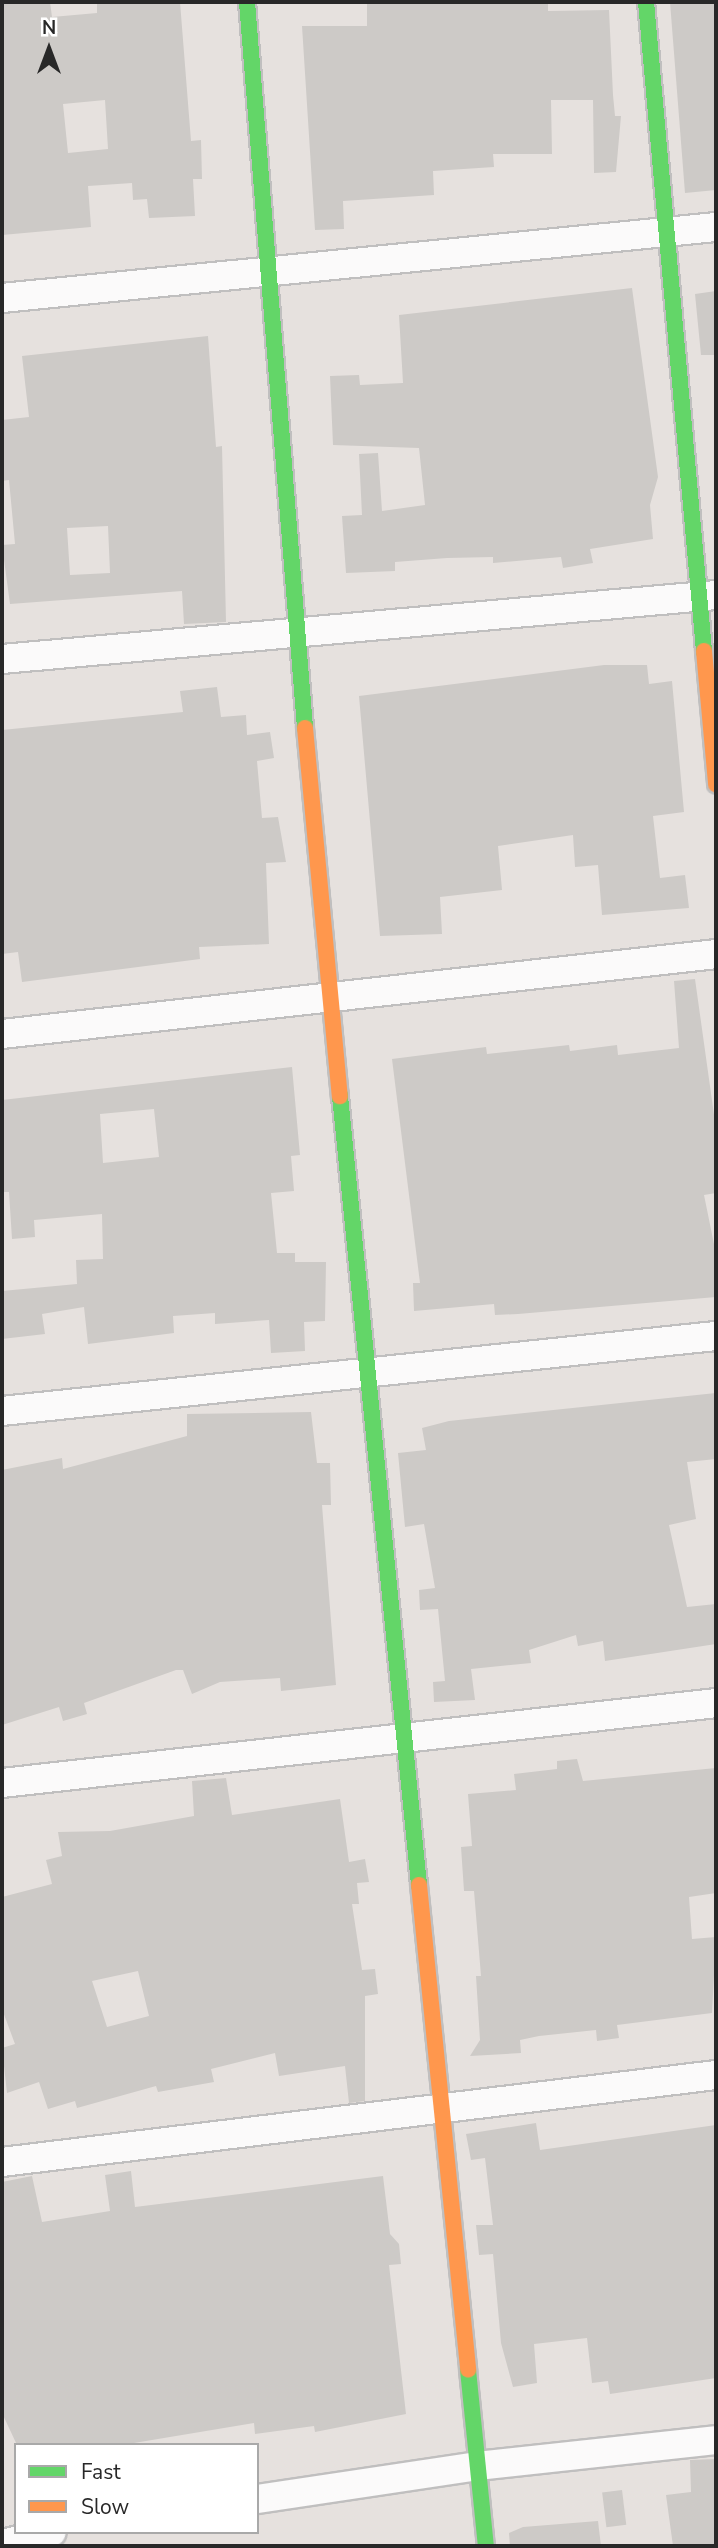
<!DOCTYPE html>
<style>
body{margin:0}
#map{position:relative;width:718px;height:2548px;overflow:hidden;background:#e6e1de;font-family:"Nunito Sans",sans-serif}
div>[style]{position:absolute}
.building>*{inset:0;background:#cdcac7;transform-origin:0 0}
.roads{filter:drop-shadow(2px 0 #c0bfbf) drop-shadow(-2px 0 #c0bfbf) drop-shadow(0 2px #c0bfbf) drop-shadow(0 -2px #c0bfbf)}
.street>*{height:28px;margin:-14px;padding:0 14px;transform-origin:14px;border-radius:14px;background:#fbfafa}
.fast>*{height:16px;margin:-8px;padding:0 8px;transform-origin:8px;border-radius:8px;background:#63d668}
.slow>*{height:16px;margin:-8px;padding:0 8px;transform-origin:8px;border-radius:8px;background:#ff974d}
span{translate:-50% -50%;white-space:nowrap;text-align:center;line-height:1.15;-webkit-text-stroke:6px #fff;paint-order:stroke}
.frame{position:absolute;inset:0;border:4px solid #282828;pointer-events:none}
.legend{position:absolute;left:14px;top:2443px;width:245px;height:91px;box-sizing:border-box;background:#fff;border:2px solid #a9a9a9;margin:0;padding:9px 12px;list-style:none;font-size:21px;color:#282828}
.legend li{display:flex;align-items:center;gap:14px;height:35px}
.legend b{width:35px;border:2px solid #a9a9a9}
.north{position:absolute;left:14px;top:14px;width:70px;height:70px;-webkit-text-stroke:5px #fff;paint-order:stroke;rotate:0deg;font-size:19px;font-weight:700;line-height:28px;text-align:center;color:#282828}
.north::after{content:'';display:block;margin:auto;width:24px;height:32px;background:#282828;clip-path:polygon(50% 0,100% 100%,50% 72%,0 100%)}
</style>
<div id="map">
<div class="building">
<div style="clip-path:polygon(evenodd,2px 2px,50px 2px,52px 17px,97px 13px,97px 2px,180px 2px,191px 141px,201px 140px,202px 179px,193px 179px,195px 216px,149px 218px,147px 199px,133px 200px,132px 183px,88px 186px,91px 227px,2px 235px,2px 2px,105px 100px,108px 149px,68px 153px,63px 104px,105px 100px)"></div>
<div style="clip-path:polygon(367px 2px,548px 2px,548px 11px,609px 10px,613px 95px,615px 116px,621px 116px,616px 172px,594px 173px,593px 100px,551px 100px,552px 154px,493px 154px,494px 167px,433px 171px,434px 195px,343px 201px,344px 229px,315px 230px,302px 26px,367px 26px)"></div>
<div style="clip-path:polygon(670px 2px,716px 2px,716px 190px,685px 193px)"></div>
<div style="clip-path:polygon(632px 288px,658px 477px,650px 505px,653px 539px,590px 549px,593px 563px,563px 568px,561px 557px,493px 563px,493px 557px,447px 558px,395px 562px,395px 571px,346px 573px,342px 516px,362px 515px,359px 454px,378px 453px,382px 511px,425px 505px,419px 448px,333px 445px,330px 376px,359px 375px,360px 385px,403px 383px,399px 315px)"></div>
<div style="clip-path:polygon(716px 291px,716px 355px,701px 355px,695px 294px)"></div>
<div style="clip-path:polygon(evenodd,208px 336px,216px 447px,222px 446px,226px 622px,184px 624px,182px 591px,10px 604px,2px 545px,15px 544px,9px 480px,2px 481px,2px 420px,29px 417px,22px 356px,208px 336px,108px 526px,110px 573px,70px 575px,67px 528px,108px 526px)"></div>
<div style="clip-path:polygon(604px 665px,647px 665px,649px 684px,672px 681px,684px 812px,653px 816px,660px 878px,685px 875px,689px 908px,602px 915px,598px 865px,575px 867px,573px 835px,498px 846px,502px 890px,440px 897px,442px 934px,380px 936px,359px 696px)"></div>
<div style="clip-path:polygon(217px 687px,221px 717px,246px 715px,247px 735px,270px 732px,274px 758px,257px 761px,262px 818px,278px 817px,286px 862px,266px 863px,269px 944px,199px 947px,200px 959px,22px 982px,18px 952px,2px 954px,2px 730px,183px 712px,180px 691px)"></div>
<div style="clip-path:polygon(695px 979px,716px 1129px,716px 1193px,704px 1195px,716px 1254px,716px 1297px,518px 1314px,495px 1315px,494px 1304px,414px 1311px,413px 1283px,420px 1283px,392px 1059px,486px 1047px,487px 1054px,569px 1045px,570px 1051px,617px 1045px,618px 1055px,679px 1048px,674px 981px)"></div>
<div style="clip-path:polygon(evenodd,292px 1067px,300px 1155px,291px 1156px,294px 1191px,271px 1193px,277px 1253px,295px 1253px,295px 1262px,326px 1262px,325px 1321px,304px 1322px,305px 1351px,271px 1353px,269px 1320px,215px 1324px,215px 1313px,173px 1316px,174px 1333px,88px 1344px,84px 1307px,42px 1314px,45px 1334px,2px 1339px,2px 1291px,77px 1284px,76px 1260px,103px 1259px,102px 1214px,34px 1220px,35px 1237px,12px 1239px,9px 1192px,2px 1192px,2px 1100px,292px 1067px,154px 1109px,159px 1157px,103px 1163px,100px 1114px,154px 1109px)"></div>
<div style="clip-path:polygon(716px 1393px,716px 1459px,687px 1462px,696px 1519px,669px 1525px,687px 1607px,716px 1604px,716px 1644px,605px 1661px,603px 1641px,578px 1646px,576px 1635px,529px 1650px,531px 1663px,471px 1669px,475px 1700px,434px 1702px,433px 1682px,445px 1681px,438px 1609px,420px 1610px,419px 1590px,435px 1588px,424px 1524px,405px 1527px,398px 1453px,426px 1450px,422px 1428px,449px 1421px)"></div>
<div style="clip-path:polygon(311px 1412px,317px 1463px,330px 1463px,331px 1505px,322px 1505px,336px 1685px,281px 1691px,280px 1678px,220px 1682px,192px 1694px,183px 1670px,176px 1670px,84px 1703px,87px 1714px,63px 1721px,59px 1707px,2px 1725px,2px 1470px,62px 1458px,63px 1469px,187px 1436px,187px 1414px)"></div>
<div style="clip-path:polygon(577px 1759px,583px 1781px,716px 1768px,716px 1893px,689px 1897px,692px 1939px,716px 1937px,712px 2013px,617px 2025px,619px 2038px,597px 2041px,596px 2030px,539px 2036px,520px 2040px,521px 2053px,470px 2056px,480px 2040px,476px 1976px,481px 1976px,474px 1891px,464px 1891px,461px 1847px,472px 1846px,468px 1794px,516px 1790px,514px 1774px,557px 1769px,557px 1761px)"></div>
<div style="clip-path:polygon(evenodd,226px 1778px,232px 1815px,340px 1799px,349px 1862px,365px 1859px,369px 1882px,357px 1883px,359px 1904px,352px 1904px,362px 1970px,375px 1969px,378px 1994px,365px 1996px,365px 2101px,349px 2103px,345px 2066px,279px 2076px,275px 2053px,211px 2069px,214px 2082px,158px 2092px,156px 2086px,77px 2108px,75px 2101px,48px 2109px,39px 2082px,7px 2093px,2px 2048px,15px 2044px,2px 2009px,2px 1897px,52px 1884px,46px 1860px,62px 1856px,58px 1832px,110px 1831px,194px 1816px,192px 1781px,226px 1778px,138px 1971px,149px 2016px,107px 2027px,92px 1981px,138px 1971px)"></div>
<div style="clip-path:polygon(536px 2123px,540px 2150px,716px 2125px,716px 2378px,610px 2394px,608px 2381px,592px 2383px,587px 2338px,534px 2344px,537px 2383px,513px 2387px,501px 2343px,493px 2254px,479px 2255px,476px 2225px,493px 2225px,485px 2158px,471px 2160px,466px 2134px)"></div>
<div style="clip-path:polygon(131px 2171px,135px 2207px,383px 2176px,390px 2234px,399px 2244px,401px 2264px,389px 2265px,406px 2414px,315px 2432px,314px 2426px,255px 2434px,254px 2423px,122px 2445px,17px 2445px,2px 2413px,2px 2182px,32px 2176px,42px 2222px,110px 2211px,105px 2175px)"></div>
<div style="clip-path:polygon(716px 2459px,716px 2546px,673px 2546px,666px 2495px,691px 2492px,690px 2460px)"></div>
<div style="left:622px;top:2490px;width:35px;height:20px;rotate:83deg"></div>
<div style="clip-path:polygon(598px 2521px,601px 2546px,510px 2546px,509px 2533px,523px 2527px)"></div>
</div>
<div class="roads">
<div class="street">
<div style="left:2px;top:298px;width:718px;rotate:-5.68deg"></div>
<div style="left:2px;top:659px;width:717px;rotate:-5.12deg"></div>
<div style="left:2px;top:1034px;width:718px;rotate:-6.39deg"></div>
<div style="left:2px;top:1411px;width:718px;rotate:-6deg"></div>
<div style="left:2px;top:1783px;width:718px;rotate:-6.39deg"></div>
<div style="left:2px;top:2162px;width:719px;rotate:-6.95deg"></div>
<div style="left:257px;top:2499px;width:222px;rotate:-8.5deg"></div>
<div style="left:477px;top:2466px;width:240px;rotate:-6.2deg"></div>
<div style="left:2px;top:2544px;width:51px;rotate:-13.5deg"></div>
</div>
<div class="fast">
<div style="left:247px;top:2px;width:728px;rotate:85.43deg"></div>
<div style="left:646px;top:2px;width:652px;rotate:84.89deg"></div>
<div style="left:340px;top:1096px;width:793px;rotate:84.28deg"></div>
<div style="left:468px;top:2370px;width:177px;rotate:84.2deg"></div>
</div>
<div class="slow">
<div style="left:704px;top:651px;width:134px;rotate:84.8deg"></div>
<div style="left:305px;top:728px;width:370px;rotate:84.6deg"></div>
<div style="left:419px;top:1885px;width:487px;rotate:84.2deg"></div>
</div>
</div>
<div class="frame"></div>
<ul class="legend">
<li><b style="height:9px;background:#63d668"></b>Fast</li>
<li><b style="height:9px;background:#ff974d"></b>Slow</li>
</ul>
<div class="north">N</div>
</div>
